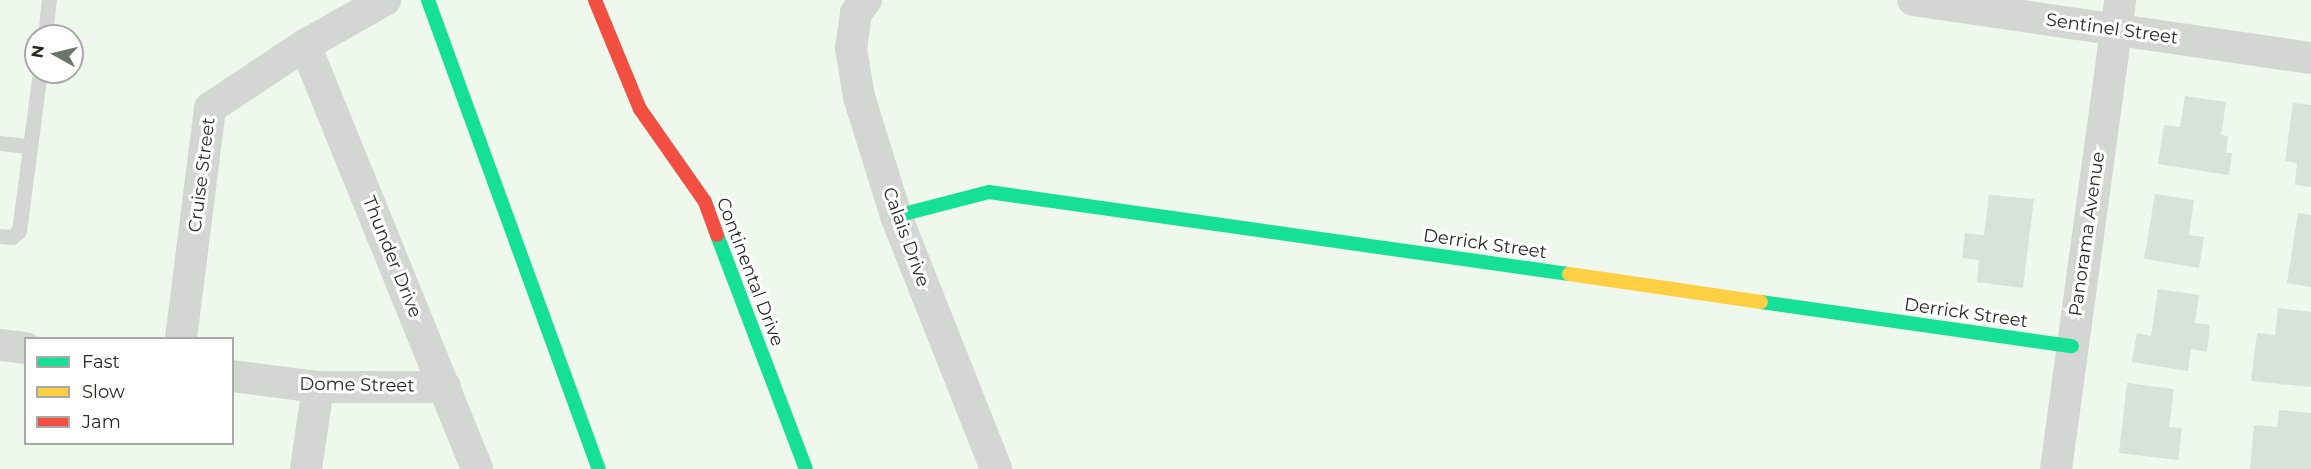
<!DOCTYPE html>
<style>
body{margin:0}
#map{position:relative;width:2311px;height:469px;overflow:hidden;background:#eff8ed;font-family:Montserrat,sans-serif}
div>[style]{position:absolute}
.building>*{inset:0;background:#d8e1da}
.lane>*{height:15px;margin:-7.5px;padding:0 7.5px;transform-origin:7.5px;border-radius:7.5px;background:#d4d6d3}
.street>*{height:32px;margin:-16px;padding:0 16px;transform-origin:16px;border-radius:16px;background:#d4d6d3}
.fast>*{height:14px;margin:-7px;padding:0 7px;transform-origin:7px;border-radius:7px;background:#16e098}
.slow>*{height:14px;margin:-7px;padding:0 7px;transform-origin:7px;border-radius:7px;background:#ffcf43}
.jam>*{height:14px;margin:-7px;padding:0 7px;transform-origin:7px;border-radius:7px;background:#f24e42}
span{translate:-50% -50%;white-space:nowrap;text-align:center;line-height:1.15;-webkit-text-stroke:6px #fff;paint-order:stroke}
.street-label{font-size:18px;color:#242b23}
.legend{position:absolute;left:24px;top:337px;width:210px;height:108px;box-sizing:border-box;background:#fff;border:2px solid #a7aaa7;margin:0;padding:8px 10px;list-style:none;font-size:18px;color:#242b23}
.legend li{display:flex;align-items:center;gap:12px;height:30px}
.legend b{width:30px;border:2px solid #a7aaa7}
.north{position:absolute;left:24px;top:24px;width:60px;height:60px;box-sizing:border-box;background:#fff;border:2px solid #a7aaa7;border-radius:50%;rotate:278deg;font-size:16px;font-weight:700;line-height:24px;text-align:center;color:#242b23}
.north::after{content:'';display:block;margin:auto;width:21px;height:27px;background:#6b736a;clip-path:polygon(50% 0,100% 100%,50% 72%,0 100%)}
</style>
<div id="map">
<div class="building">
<div style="clip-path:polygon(2185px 96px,2226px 102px,2221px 135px,2228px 136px,2226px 153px,2232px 153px,2229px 175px,2158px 164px,2164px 125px,2180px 127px)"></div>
<div style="clip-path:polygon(2293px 103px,2311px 105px,2311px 187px,2295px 185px,2297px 163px,2285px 161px)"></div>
<div style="clip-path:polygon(2155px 194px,2194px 200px,2189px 235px,2204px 237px,2199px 268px,2144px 259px)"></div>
<div style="clip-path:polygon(1989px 195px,2034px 199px,2023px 288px,1977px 282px,1979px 260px,1962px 258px,1965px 233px,1984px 235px)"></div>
<div style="clip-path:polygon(2298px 213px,2311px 215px,2311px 287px,2287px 283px)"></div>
<div style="clip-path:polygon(2158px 289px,2199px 295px,2195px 323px,2210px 325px,2207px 352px,2191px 349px,2188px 371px,2132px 362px,2137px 333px,2151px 336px)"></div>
<div style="clip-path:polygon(2278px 308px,2311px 312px,2311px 387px,2251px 381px,2257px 333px,2275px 335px)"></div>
<div style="clip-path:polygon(2127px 383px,2174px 389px,2169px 427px,2182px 428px,2178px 460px,2119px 453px)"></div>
<div style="clip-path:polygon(2279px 410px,2311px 413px,2311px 469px,2250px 469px,2254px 425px,2277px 427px)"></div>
</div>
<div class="lane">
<div style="left:45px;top:36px;width:36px;rotate:-84deg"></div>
<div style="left:0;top:143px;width:30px;rotate:6deg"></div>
<div style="left:0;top:236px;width:12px;rotate:5deg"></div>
<div style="left:12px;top:237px;width:9px;rotate:-41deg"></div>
<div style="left:19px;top:231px;width:160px;rotate:-82.5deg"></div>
</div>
<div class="street">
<div style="left:866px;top:0;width:16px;rotate:128deg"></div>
<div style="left:856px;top:13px;width:35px;rotate:98deg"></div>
<div style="left:851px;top:48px;width:50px;rotate:80.7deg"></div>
<div style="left:859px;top:97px;width:125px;rotate:72.7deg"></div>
<div style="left:896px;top:216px;width:272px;rotate:68.4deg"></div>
<div style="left:1913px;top:0;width:402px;rotate:8.3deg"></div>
<div style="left:305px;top:45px;width:458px;rotate:67.9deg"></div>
<div style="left:181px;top:338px;width:232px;rotate:-82.8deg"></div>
<div style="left:210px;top:108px;width:114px;rotate:-33.6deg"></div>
<div style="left:305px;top:45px;width:92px;rotate:-29.4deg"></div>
<div style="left:0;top:345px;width:26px;rotate:7deg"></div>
<div style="left:232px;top:376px;width:87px;rotate:7.3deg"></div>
<div style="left:318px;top:387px;width:127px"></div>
<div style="left:306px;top:469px;width:83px;rotate:-81.7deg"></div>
<div style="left:2056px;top:469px;width:473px;rotate:-82.2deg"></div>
</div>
<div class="fast">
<div style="left:428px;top:0;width:499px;rotate:70deg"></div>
<div style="left:896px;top:216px;width:96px;rotate:-14.5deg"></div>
<div style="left:989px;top:192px;width:586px;rotate:8.05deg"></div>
<div style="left:717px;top:235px;width:250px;rotate:69.2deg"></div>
<div style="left:1761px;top:302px;width:314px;rotate:8.1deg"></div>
</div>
<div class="slow">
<div style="left:1569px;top:274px;width:194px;rotate:8.3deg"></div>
</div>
<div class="jam">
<div style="left:595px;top:0;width:118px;rotate:67.6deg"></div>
<div style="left:640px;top:109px;width:113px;rotate:55deg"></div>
<div style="left:705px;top:202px;width:35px;rotate:70deg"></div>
</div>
<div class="street-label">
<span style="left:2112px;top:29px;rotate:8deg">Sentinel Street</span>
<span style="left:202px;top:175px;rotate:-83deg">Cruise Street</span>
<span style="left:2087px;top:234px;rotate:-82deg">Panorama Avenue</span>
<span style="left:906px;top:237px;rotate:70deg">Calais Drive</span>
<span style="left:1485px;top:244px;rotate:8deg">Derrick Street</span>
<span style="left:392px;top:257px;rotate:68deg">Thunder Drive</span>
<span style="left:750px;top:272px;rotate:69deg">Continental Drive</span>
<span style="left:1966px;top:313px;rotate:8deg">Derrick Street</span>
<span style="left:357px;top:385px;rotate:1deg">Dome Street</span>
</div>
<ul class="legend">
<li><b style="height:8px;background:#16e098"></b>Fast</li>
<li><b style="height:8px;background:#ffcf43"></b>Slow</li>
<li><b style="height:8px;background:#f24e42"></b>Jam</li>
</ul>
<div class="north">N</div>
</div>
